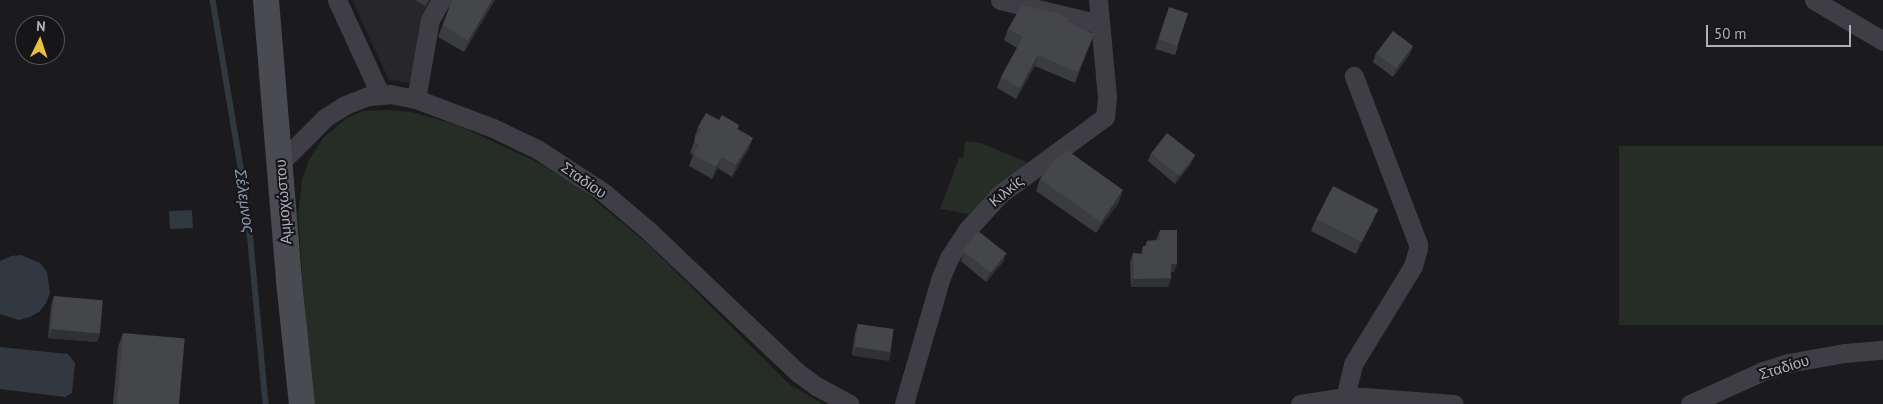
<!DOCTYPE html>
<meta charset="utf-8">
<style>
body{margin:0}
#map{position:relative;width:1883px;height:404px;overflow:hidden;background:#1b1b1d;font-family:"PT Sans",sans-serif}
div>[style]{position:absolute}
.built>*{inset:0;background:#27272a}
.green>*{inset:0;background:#252d26;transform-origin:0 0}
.water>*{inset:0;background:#313840;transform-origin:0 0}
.stream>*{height:5.5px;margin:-2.75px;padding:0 2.75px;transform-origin:2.75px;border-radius:2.75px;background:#313840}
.street>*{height:19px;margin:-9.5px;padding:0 9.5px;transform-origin:9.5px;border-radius:9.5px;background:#3e3e44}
.secondary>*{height:26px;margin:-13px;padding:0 13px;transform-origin:13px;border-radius:13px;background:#4a4b51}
.wall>*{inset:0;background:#3b3c40}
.shaded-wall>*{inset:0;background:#303134;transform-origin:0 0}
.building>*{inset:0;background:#45464a;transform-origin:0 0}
span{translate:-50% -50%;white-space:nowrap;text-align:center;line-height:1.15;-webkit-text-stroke:4px #161518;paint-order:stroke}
.street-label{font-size:15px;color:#aeb1bb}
.water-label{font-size:16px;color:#879cb4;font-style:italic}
.north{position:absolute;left:15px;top:15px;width:50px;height:50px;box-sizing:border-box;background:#161518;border:1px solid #535359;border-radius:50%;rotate:4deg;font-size:14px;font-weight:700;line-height:20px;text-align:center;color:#aeb1bb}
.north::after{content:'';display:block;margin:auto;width:18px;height:22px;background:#e9be46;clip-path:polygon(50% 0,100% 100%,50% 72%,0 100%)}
.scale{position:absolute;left:1706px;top:25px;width:145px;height:22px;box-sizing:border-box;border:2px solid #aeb1bb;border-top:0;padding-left:6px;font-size:15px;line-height:18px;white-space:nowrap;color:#aeb1bb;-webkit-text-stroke:4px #161518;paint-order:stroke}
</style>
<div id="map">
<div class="built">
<div style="clip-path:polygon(352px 0,435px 0,412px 83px,389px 80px)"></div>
</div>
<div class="green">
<div style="clip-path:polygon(388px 110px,412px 112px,457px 125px,533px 160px,575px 184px,648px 244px,789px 384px,823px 404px,315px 404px,305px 313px,298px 215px,302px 180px,309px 160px,323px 138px,347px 118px,363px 111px)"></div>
<div style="clip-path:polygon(965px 141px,981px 143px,1031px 164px,969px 214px,940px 209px,959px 158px,963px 158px)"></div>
<div style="left:1883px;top:146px;width:179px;height:264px;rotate:90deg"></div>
</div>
<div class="water">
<div style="left:192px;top:210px;width:18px;height:23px;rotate:87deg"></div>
<div style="clip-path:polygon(21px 255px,40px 263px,47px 272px,50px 293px,46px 303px,39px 312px,30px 317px,19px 320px,0 314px,0 261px,11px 256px)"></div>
<div style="clip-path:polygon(0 347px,68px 354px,75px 363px,72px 393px,65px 397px,0 389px)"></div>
</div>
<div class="stream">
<div style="left:213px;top:0;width:213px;rotate:80.5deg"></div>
<div style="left:248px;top:210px;width:195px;rotate:84.7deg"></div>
</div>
<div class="street">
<div style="left:337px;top:0;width:103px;rotate:65.4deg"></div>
<div style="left:1000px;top:0;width:103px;rotate:13.5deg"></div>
<div style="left:1814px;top:0;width:80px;rotate:30.7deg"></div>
<div style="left:416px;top:99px;width:80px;rotate:-80deg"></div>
<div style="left:430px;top:20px;width:23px;rotate:-61deg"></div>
<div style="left:280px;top:163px;width:65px;rotate:-45deg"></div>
<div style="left:326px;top:117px;width:22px;rotate:-32deg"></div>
<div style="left:345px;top:105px;width:26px;rotate:-21deg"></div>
<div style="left:369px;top:96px;width:21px;rotate:-5deg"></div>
<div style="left:390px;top:94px;width:26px;rotate:11deg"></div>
<div style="left:416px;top:99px;width:82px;rotate:20.6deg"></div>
<div style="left:493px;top:128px;width:49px;rotate:25.5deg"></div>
<div style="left:537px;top:149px;width:79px;rotate:33.1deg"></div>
<div style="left:603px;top:192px;width:60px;rotate:40.3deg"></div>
<div style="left:649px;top:231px;width:204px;rotate:43.6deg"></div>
<div style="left:797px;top:372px;width:24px;rotate:36deg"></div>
<div style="left:816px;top:386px;width:38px;rotate:28deg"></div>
<div style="left:1345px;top:397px;width:34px;rotate:-76deg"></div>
<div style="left:1353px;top:364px;width:115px;rotate:-58.5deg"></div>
<div style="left:1413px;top:266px;width:18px;rotate:-74deg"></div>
<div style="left:1418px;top:249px;width:5px;rotate:-90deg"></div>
<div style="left:1418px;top:244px;width:180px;rotate:-110.9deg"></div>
<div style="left:904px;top:404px;width:132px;rotate:-73.8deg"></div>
<div style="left:941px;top:277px;width:21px;rotate:-67deg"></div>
<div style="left:949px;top:258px;width:35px;rotate:-57deg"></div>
<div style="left:968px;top:229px;width:47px;rotate:-47.6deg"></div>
<div style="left:1000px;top:194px;width:130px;rotate:-36.3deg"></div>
<div style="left:1105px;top:117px;width:20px;rotate:-84deg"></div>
<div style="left:1107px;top:97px;width:97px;rotate:-95.3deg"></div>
<div style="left:1300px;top:404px;width:46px;rotate:-8.8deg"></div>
<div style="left:1345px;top:397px;width:19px"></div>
<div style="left:1364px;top:397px;width:90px;rotate:4.4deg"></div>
<div style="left:1690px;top:404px;width:80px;rotate:-24.3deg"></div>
<div style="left:1763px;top:371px;width:26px;rotate:-18deg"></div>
<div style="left:1788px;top:363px;width:58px;rotate:-10deg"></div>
<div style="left:1845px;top:353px;width:38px;rotate:-5deg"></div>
</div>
<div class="secondary">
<div style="left:266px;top:0;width:282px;rotate:85.3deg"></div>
<div style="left:289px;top:281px;width:124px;rotate:84deg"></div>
</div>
<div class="wall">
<div style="clip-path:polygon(415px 0,429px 0,425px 6px)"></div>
<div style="clip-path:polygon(452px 0,495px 0,464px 52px,438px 37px)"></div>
<div style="clip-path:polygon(1166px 16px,1178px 47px,1175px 55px,1155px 49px)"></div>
<div style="clip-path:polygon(1069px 19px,1067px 23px,1094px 34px,1075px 83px,1035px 66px,1016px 99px,997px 88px,1001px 77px,1017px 48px,1004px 40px,1008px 29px)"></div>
<div style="clip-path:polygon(1413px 46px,1410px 54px,1393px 77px,1373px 62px,1376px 53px)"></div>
<div style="clip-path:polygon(719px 120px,739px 125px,738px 129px,753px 138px,748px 150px,732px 177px,718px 168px,712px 179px,689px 166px,693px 155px,690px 153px,695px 139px,694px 139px,698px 127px)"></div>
<div style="clip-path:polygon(1151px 153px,1191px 164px,1175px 184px,1148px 161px)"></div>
<div style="clip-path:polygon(1040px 179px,1119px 202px,1096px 233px,1036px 191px)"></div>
<div style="clip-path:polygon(1316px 219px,1373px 220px,1356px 254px,1311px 231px)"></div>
<div style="clip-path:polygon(1160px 230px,1174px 272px,1171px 272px,1171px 278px,1168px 287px,1131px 287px,1130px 262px,1133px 253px,1141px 254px,1143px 246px,1145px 246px,1147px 241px,1156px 240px)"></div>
<div style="clip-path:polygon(964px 252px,1006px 253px,1003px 262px,986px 282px,961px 261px)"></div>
<div style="clip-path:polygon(54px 296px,100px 334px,97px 342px,48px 338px,51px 305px)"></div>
<div style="clip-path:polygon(858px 324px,891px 352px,888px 360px,852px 355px,855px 333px)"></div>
<div style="clip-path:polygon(123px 333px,179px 404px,113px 404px,118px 347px)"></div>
</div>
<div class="shaded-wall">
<div style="clip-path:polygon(492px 0,495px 0,464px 52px,468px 41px)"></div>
<div style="clip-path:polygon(1094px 34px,1090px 45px,1075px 83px,1078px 72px)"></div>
<div style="clip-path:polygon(1413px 46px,1410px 54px,1393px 77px,1396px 68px)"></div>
<div style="clip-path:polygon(1038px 55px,1035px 66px,1016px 99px,1020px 88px)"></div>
<div style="clip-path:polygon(753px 138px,748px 150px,732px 177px,736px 165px)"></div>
<div style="clip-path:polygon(1195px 155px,1191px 164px,1175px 184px,1178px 175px)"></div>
<div style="clip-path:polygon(722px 157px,718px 168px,712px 179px,716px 167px)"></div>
<div style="clip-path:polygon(1123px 190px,1119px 202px,1096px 233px,1101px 222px)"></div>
<div style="clip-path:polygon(1378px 209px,1373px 220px,1356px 254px,1360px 242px)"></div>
<div style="clip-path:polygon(1006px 253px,1003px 262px,986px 282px,989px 273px)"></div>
<div style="clip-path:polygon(1171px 264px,1177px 264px,1174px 272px,1168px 272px)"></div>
<div style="clip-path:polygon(1171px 278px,1168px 287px,1131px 287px,1134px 279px)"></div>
<div style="clip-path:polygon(52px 329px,100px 334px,97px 342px,48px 338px)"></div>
<div style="left:855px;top:347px;width:36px;height:9px;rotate:8deg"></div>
</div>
<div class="building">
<div style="clip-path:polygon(452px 0,492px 0,468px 41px,443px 25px)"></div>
<div style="clip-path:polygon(1022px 5px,1059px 14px,1069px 19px,1067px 22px,1094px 34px,1078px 72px,1038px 55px,1020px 88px,1001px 77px,1023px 37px,1008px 29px)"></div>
<div style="left:1169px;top:7px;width:20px;height:34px;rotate:18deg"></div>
<div style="left:1393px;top:31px;width:25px;height:28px;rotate:37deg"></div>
<div style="clip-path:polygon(706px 113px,719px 120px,722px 115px,739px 125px,737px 129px,753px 138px,736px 165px,722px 157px,716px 167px,693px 154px,699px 145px,694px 141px,701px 129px,698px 127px)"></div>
<div style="left:1167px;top:133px;width:36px;height:26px;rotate:38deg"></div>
<div style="clip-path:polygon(1067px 150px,1123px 190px,1101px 222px,1040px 179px,1054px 160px)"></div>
<div style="left:1333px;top:186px;width:51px;height:37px;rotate:27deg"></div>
<div style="clip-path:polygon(1160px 230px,1177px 230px,1177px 264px,1171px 264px,1171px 278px,1134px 279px,1133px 253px,1143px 254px,1143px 246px,1147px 246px,1147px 241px,1160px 240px)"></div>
<div style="left:978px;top:231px;width:36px;height:25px;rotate:38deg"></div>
<div style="left:54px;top:296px;width:49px;height:33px;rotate:5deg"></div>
<div style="left:858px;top:324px;width:36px;height:23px;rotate:8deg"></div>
<div style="left:123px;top:333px;width:62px;height:71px;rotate:5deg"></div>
</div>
<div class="street-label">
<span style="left:584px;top:180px;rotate:35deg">Σταδίου</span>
<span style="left:1006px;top:191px;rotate:-40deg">Κιλκίς</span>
<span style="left:283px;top:202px;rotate:-94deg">Αμμοχώστου</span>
<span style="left:1784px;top:367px;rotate:-17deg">Σταδίου</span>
</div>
<div class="water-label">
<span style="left:245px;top:201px;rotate:82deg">Σέλεμνος</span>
</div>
<div class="north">N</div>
<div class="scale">50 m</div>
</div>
